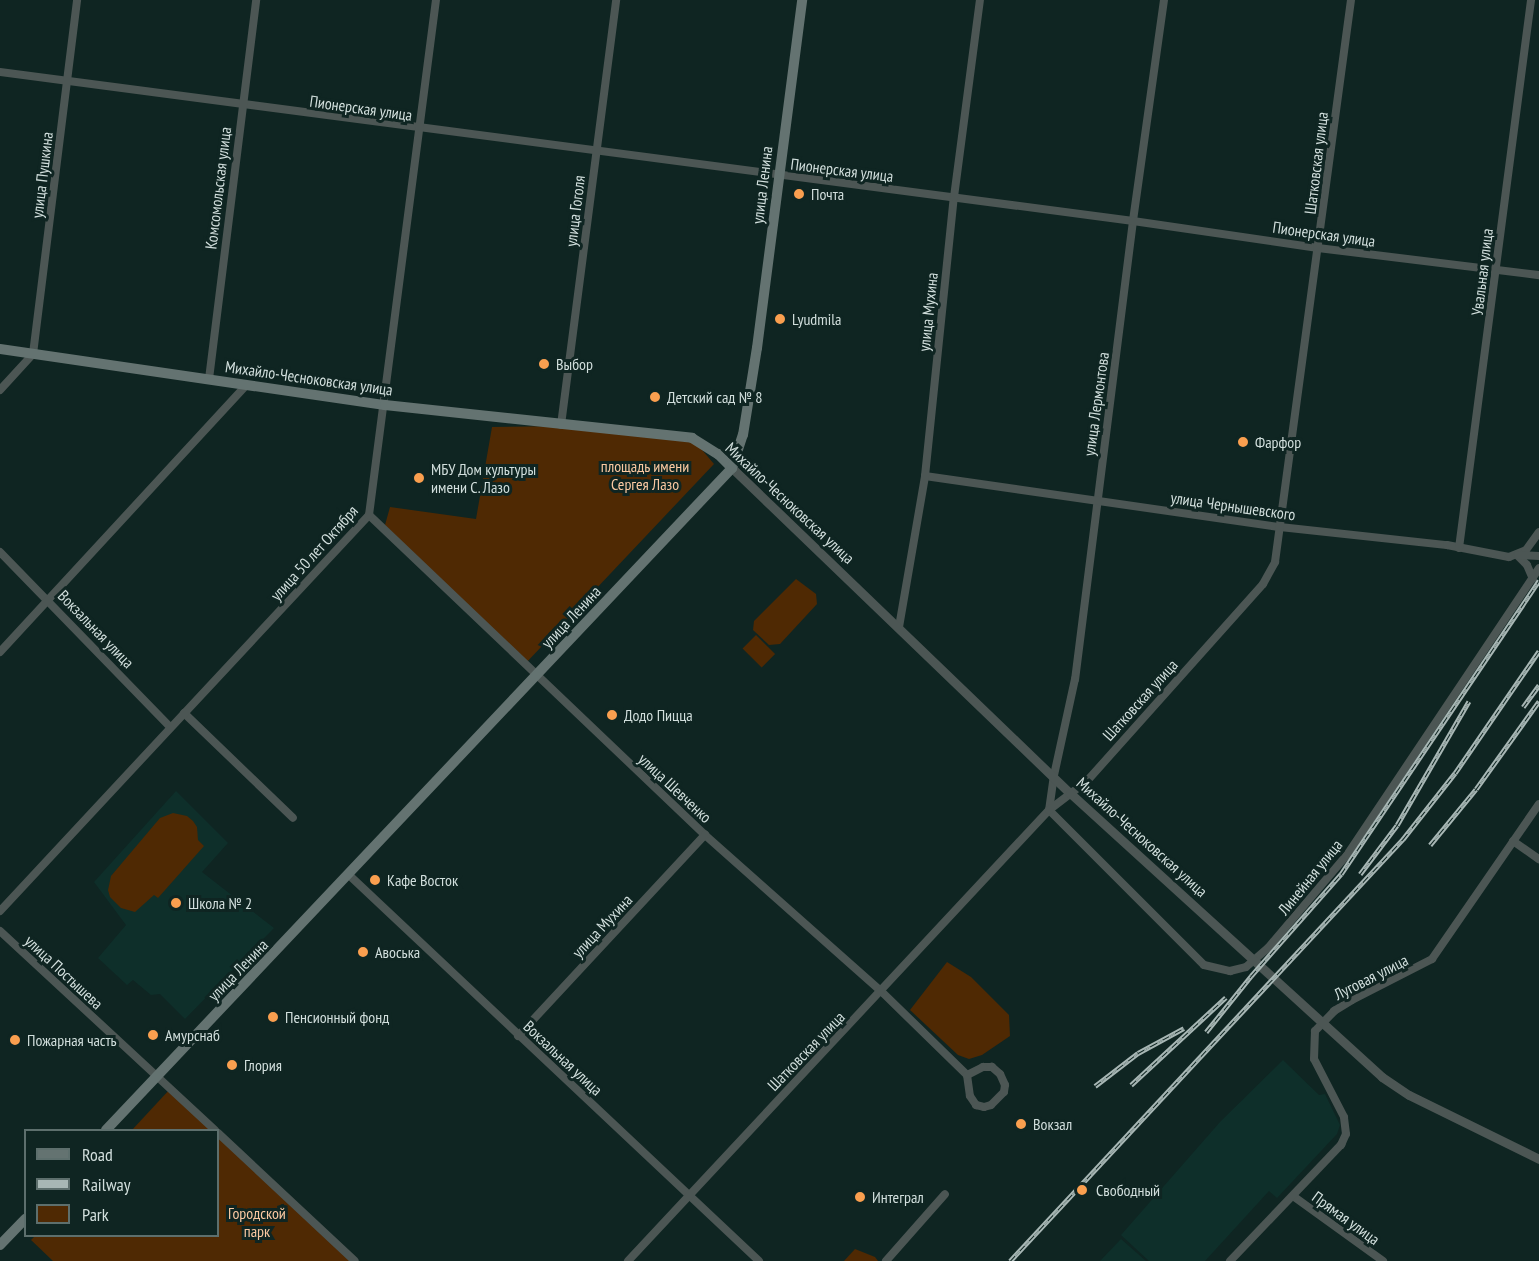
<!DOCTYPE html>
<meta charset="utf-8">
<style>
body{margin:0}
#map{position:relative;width:1539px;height:1261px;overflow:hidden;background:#0f2522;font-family:"PT Sans Narrow",sans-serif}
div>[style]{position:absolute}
.built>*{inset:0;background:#0e2f2a}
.green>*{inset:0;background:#4f2903;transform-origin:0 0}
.minor>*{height:8px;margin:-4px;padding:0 4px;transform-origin:4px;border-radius:4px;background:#4c5654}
.tertiary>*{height:9px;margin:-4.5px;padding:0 4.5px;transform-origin:4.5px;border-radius:4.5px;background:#4c5654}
.secondary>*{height:10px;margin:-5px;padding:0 5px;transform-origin:5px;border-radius:5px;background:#647371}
.rail>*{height:4.5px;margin-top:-2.25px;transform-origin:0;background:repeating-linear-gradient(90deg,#0f2522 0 7px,#a8b7b5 0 14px);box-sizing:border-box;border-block:2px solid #a8b7b5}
.dots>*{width:16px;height:16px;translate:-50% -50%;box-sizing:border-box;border:3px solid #0f2522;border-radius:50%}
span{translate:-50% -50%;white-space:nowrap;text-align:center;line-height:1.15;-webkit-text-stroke:6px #0f2522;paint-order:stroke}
.street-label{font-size:16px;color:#d2dfdd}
.poi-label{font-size:16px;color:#d2dfdd}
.left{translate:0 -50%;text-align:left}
.park-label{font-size:16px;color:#fbc9a2}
.legend{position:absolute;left:24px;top:1129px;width:195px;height:108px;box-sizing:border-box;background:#0f2522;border:2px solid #5d6f6d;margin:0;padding:8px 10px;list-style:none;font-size:18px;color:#d2dfdd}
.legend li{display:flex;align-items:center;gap:12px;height:30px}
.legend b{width:30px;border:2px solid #5d6f6d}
</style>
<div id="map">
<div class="built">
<div style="clip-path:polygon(176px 791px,228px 843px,202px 872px,274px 928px,185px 1019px,160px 994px,151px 995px,133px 980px,127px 985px,98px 958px,126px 925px,94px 882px)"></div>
<div style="clip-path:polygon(1283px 1060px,1319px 1095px,1325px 1094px,1340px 1125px,1337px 1134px,1277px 1198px,1269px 1191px,1205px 1261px,1149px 1261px,1121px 1235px,1220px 1122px)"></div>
<div style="clip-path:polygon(1121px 1239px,1146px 1261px,1100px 1261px)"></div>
</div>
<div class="green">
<div style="clip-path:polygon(574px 426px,692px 438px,714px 464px,525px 664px,385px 525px,390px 507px,476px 519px,492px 427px)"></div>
<div style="clip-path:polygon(796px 579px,816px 594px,817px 604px,780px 644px,769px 645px,753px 630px,754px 621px)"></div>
<div style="left:756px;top:635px;width:27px;height:19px;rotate:45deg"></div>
<div style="clip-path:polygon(173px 813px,187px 816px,193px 821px,197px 827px,198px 840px,204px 846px,158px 898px,154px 895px,135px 912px,121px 908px,110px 897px,108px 890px,111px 876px,160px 818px)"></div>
<div style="clip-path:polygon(947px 962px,971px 977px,1009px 1015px,1010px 1036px,982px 1055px,969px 1059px,958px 1055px,910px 1010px)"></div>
<div style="clip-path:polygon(170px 1089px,215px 1130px,132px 1130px)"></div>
<div style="clip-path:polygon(218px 1133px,355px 1261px,53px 1261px,31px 1240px,35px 1236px,218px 1236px)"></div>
<div style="clip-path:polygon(855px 1249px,875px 1257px,878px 1261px,844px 1261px)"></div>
</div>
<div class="minor">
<div style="left:1164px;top:0;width:223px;rotate:98deg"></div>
<div style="left:1133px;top:221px;width:462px;rotate:97.2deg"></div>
<div style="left:1075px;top:679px;width:98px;rotate:102.3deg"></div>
<div style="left:1054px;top:775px;width:35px;rotate:98deg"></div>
<div style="left:1049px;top:810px;width:219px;rotate:45deg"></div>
<div style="left:1204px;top:965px;width:27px;rotate:13deg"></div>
<div style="left:1230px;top:971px;width:16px;rotate:-14deg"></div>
<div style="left:1246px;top:967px;width:29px;rotate:-41deg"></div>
<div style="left:1268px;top:948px;width:122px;rotate:-49.7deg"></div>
<div style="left:1347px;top:855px;width:345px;rotate:-56.2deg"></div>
<div style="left:0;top:72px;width:1143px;rotate:7.49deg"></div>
<div style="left:1133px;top:221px;width:187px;rotate:8.3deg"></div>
<div style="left:1318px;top:248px;width:223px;rotate:7deg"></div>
<div style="left:209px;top:379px;width:382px;rotate:-82.9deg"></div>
<div style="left:0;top:390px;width:49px;rotate:-47.5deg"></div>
<div style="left:33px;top:354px;width:357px;rotate:-82.9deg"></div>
<div style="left:561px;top:425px;width:429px;rotate:-82.6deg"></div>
<div style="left:925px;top:476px;width:359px;rotate:8.2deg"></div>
<div style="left:1280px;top:527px;width:168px;rotate:6.2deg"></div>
<div style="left:1447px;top:545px;width:63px;rotate:11deg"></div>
<div style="left:1509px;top:557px;width:18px;rotate:-22deg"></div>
<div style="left:1526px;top:550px;width:22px;rotate:-54deg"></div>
<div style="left:369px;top:515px;width:464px;rotate:43.6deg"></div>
<div style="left:705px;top:835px;width:237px;rotate:41.6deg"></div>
<div style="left:882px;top:992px;width:119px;rotate:44.3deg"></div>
<div style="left:967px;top:1075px;width:21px;rotate:82deg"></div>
<div style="left:970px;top:1096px;width:11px;rotate:56deg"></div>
<div style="left:976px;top:1105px;width:8px;rotate:14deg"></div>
<div style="left:984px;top:1107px;width:7px;rotate:-16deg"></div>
<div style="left:991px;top:1105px;width:18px;rotate:-45deg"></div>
<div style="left:1004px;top:1092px;width:7px;rotate:-82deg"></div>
<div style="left:1005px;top:1085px;width:12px;rotate:-114deg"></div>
<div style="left:1000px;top:1074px;width:11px;rotate:-139deg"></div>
<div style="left:992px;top:1067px;width:9px;rotate:180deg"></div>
<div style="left:983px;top:1067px;width:18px;rotate:153deg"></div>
<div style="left:1459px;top:548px;width:553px;rotate:-82.51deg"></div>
<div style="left:0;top:552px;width:244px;rotate:45.8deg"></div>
<div style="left:1517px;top:555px;width:14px;rotate:45deg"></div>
<div style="left:1527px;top:565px;width:15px;rotate:67deg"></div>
<div style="left:1518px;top:555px;width:21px;rotate:3deg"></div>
<div style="left:899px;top:627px;width:153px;rotate:-80.2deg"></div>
<div style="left:925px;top:476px;width:281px;rotate:-84.1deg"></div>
<div style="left:954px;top:197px;width:199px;rotate:-82.5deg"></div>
<div style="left:0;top:652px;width:363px;rotate:-47.3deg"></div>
<div style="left:184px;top:713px;width:151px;rotate:43.9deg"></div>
<div style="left:1513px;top:841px;width:32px;rotate:35deg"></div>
<div style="left:349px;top:875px;width:563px;rotate:43.27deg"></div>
<div style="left:0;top:911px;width:541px;rotate:-47.02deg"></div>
<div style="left:369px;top:515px;width:519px;rotate:-82.59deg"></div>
<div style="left:0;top:931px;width:293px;rotate:42.8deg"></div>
<div style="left:518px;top:1036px;width:275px;rotate:-47.1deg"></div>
<div style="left:218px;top:1133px;width:187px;rotate:43.1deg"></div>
<div style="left:1293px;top:1196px;width:111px;rotate:35.8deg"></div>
<div style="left:628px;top:1261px;width:617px;rotate:-46.97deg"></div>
<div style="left:1049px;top:810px;width:48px;rotate:-37.3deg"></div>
<div style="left:1087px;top:781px;width:264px;rotate:-48.2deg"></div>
<div style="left:1263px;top:584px;width:25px;rotate:-61deg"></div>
<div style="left:1275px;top:562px;width:567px;rotate:-82.3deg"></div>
<div style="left:886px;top:1261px;width:89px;rotate:-48.6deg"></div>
<div style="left:1230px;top:1261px;width:161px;rotate:-46.3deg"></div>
<div style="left:1341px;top:1145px;width:12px;rotate:-66deg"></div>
<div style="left:1346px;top:1134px;width:17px;rotate:-97deg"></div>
<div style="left:1344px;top:1117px;width:65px;rotate:-117.3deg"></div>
<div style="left:1314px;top:1059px;width:28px;rotate:-88deg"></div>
<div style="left:1315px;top:1031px;width:28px;rotate:-46deg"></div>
<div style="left:1334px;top:1011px;width:21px;rotate:-31deg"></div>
<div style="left:1352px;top:1000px;width:90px;rotate:-27.1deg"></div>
<div style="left:1432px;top:959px;width:188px;rotate:-55.4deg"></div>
</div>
<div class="tertiary">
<div style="left:732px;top:468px;width:469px;rotate:43.9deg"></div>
<div style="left:1070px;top:793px;width:422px;rotate:42.3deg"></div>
<div style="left:1382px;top:1077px;width:32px;rotate:34deg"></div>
<div style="left:1409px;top:1095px;width:145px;rotate:26.2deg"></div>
</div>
<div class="secondary">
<div style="left:0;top:349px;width:389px;rotate:8.3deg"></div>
<div style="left:385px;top:405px;width:309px;rotate:6.1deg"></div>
<div style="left:692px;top:438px;width:31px;rotate:32deg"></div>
<div style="left:718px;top:454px;width:20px;rotate:45deg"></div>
<div style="left:106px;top:1130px;width:911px;rotate:-46.6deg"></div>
<div style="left:732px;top:468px;width:35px;rotate:-72deg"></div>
<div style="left:743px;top:435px;width:88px;rotate:-80.9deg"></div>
<div style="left:757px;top:348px;width:351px;rotate:-82.6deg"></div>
<div style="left:0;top:1245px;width:37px;rotate:-46deg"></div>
</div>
<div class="rail">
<div style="left:1523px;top:707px;width:27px;rotate:-54deg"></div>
<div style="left:1430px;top:845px;width:72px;rotate:-50.6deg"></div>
<div style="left:1476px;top:789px;width:108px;rotate:-54.4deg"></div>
<div style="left:1360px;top:874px;width:61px;rotate:-52.9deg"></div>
<div style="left:1397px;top:825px;width:143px;rotate:-59.9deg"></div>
<div style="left:1206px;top:1032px;width:72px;rotate:-51.2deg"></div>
<div style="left:1251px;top:976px;width:136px;rotate:-48.6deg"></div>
<div style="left:1341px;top:874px;width:354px;rotate:-56deg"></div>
<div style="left:1131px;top:1085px;width:129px;rotate:-42.8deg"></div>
<div style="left:1095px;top:1086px;width:54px;rotate:-37.5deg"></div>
<div style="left:1138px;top:1053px;width:52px;rotate:-28.5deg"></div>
<div style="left:1010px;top:1261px;width:577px;rotate:-47.04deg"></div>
<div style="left:1403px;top:839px;width:84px;rotate:-51.8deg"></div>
<div style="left:1455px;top:773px;width:148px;rotate:-55.5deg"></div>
</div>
<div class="dots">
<div style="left:799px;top:194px;background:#fa9f4f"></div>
<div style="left:780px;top:319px;background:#fa9f4f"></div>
<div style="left:544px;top:364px;background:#fa9f4f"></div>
<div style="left:655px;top:397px;background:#fa9f4f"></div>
<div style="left:1243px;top:442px;background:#fa9f4f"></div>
<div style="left:419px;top:478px;background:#fa9f4f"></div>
<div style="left:612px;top:715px;background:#fa9f4f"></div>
<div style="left:375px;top:880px;background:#fa9f4f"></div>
<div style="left:176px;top:903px;background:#fa9f4f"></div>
<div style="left:363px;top:952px;background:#fa9f4f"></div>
<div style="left:273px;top:1017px;background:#fa9f4f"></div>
<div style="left:153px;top:1035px;background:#fa9f4f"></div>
<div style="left:15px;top:1040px;background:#fa9f4f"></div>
<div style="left:232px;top:1065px;background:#fa9f4f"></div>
<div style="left:1021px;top:1124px;background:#fa9f4f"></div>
<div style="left:1082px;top:1190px;background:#fa9f4f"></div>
<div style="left:860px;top:1197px;background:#fa9f4f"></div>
</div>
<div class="street-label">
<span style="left:361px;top:108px;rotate:8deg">Пионерская улица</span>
<span style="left:1316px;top:163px;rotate:-83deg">Шатковская улица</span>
<span style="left:842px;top:170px;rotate:7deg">Пионерская улица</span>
<span style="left:42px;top:175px;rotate:-83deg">улица Пушкина</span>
<span style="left:762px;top:185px;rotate:-83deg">улица Ленина</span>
<span style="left:218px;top:188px;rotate:-83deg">Комсомольская улица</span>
<span style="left:575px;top:211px;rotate:-83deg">улица Гоголя</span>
<span style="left:1324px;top:234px;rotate:8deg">Пионерская улица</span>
<span style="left:1482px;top:272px;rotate:-83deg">Увальная улица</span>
<span style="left:928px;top:312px;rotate:-84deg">улица Мухина</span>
<span style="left:309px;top:378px;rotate:8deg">Михайло-Чесноковская улица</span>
<span style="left:1096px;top:404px;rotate:-82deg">улица Лермонтова</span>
<span style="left:790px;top:503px;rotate:43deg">Михайло-Чесноковская улица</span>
<span style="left:1233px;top:506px;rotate:8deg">улица Чернышевского</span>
<span style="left:314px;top:553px;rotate:-48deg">улица 50 лет Октября</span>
<span style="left:571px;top:617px;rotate:-47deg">улица Ленина</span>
<span style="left:96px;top:629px;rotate:46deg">Вокзальная улица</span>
<span style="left:1140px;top:700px;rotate:-48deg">Шатковская улица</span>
<span style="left:675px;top:788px;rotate:43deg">улица Шевченко</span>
<span style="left:1142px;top:837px;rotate:42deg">Михайло-Чесноковская улица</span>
<span style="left:1310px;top:877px;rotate:-51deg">Линейная улица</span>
<span style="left:602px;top:926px;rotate:-47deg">улица Мухина</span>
<span style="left:238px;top:970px;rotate:-46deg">улица Ленина</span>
<span style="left:64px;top:972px;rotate:43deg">улица Постышева</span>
<span style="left:1371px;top:977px;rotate:-27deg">Луговая улица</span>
<span style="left:806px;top:1051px;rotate:-46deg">Шатковская улица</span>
<span style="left:563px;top:1058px;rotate:43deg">Вокзальная улица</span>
<span style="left:1346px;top:1218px;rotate:36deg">Прямая улица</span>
</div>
<div class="poi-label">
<span class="left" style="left:811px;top:194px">Почта</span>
<span class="left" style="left:792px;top:319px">Lyudmila</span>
<span class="left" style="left:556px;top:364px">Выбор</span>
<span class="left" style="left:667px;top:397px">Детский сад № 8</span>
<span class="left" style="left:1255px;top:442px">Фарфор</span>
<span class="left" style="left:431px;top:478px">МБУ Дом культуры<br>имени С. Лазо</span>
<span class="left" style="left:624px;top:715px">Додо Пицца</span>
<span class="left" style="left:387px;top:880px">Кафе Восток</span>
<span class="left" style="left:188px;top:903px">Школа № 2</span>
<span class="left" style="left:375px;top:952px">Авоська</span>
<span class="left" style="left:285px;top:1017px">Пенсионный фонд</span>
<span class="left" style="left:165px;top:1035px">Амурснаб</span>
<span class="left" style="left:27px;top:1040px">Пожарная часть</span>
<span class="left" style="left:244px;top:1065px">Глория</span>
<span class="left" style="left:1033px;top:1124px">Вокзал</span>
<span class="left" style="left:1096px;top:1190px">Свободный</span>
<span class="left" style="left:872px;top:1197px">Интеграл</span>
</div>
<div class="park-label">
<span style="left:645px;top:475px">площадь имени<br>Сергея Лазо</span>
<span style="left:257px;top:1222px">Городской<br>парк</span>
</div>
<ul class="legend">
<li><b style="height:8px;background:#647371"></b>Road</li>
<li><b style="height:8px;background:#a8b7b5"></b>Railway</li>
<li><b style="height:16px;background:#4f2903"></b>Park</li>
</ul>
</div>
